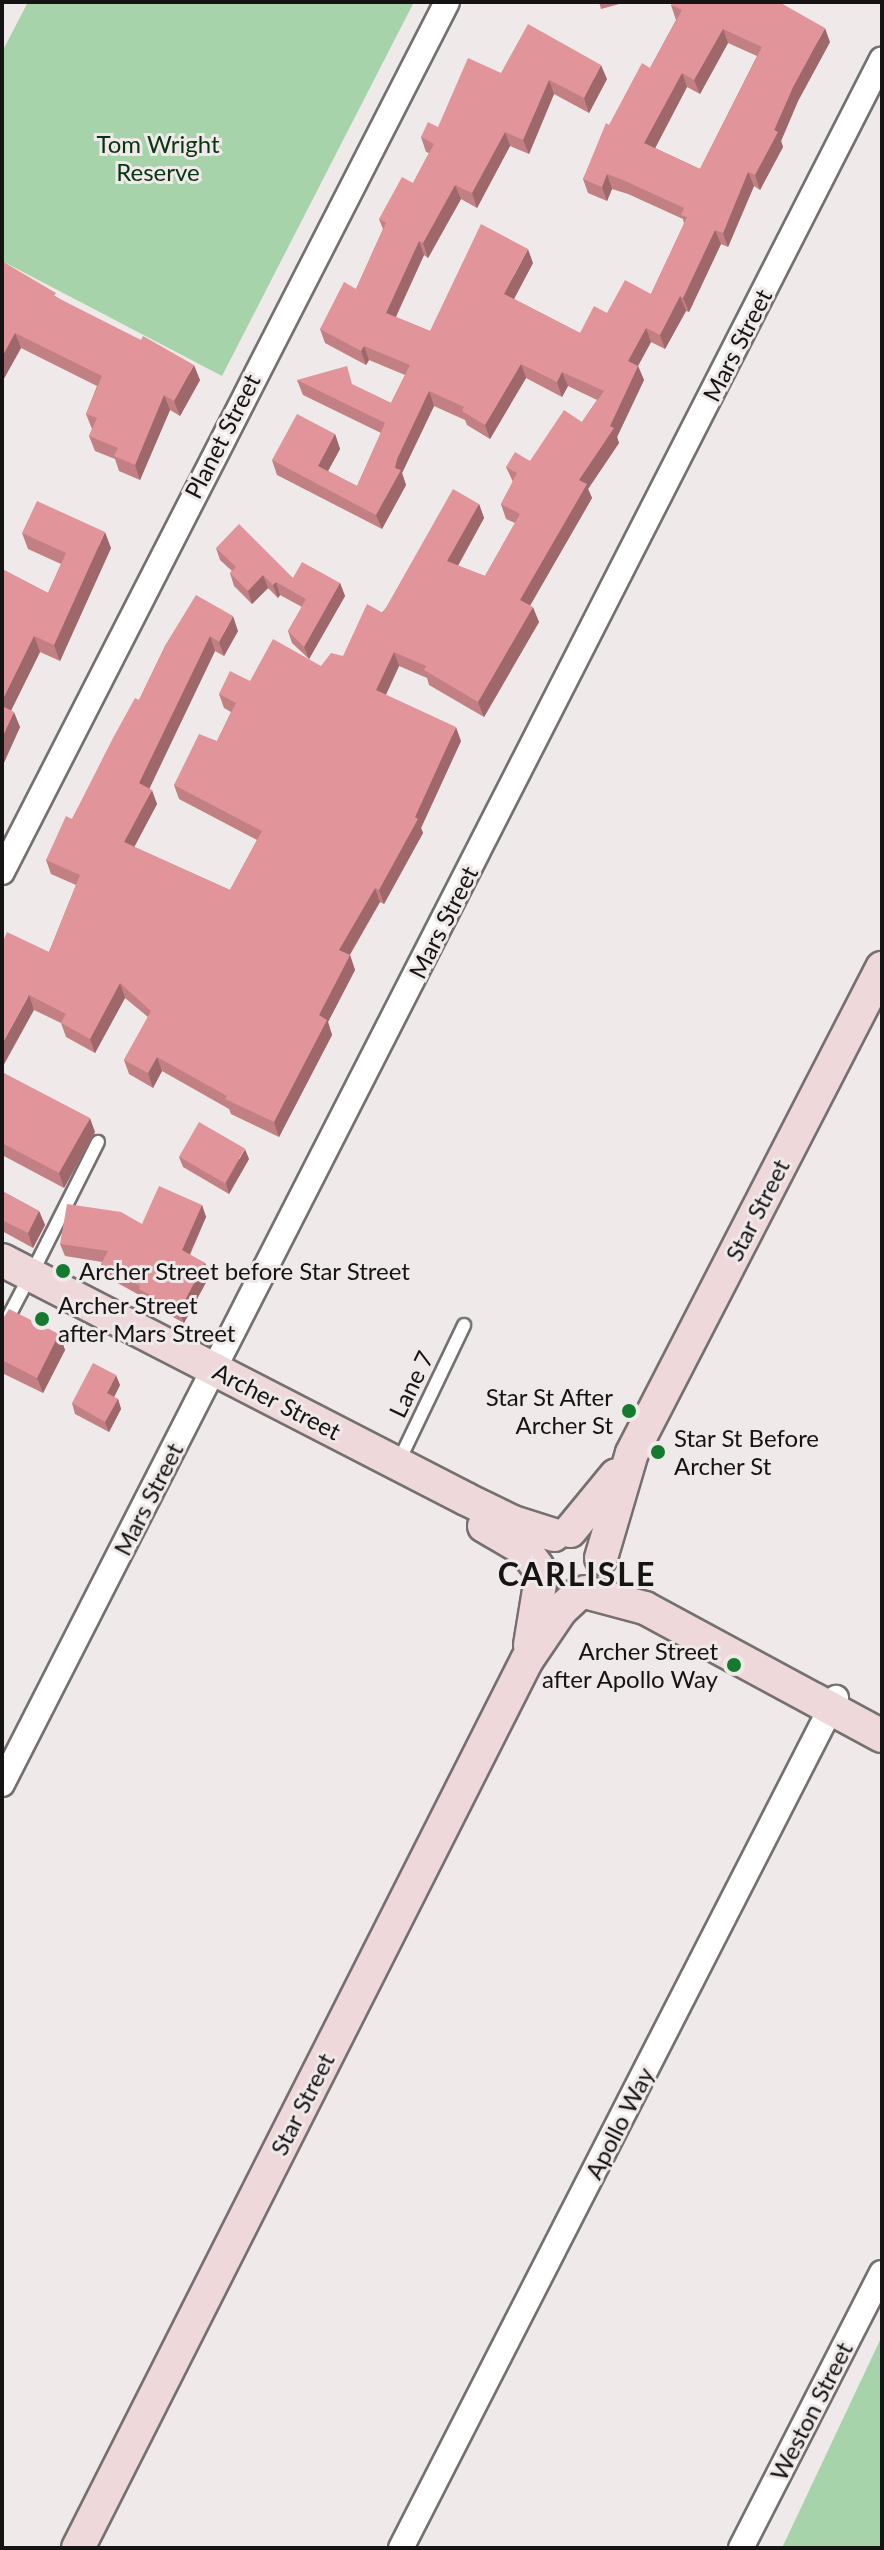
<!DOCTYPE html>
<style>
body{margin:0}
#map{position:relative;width:884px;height:2550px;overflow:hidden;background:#efe9e9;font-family:Lato,sans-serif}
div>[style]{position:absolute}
.green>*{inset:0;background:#a7d3aa}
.roads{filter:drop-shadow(2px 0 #757070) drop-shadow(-2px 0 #757070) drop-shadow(0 2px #757070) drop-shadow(0 -2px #757070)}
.lane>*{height:12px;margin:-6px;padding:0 6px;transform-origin:6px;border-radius:6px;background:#fff}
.street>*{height:24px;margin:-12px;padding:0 12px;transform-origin:12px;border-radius:12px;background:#fff}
.secondary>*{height:32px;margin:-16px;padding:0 16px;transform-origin:16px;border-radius:16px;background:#efd8d9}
.wall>*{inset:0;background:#c27f84}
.shaded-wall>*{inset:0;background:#9e686b}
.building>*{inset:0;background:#e19499;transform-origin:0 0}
.dots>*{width:22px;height:22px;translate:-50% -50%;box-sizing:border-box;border:4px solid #efe9e9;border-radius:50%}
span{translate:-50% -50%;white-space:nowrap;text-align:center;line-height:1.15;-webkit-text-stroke:6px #efe9e9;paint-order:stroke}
.park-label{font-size:24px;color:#093311}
.street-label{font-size:24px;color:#151313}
.poi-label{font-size:24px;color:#151313}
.left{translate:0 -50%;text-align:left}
.right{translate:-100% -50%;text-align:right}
.district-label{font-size:32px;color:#151313;font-weight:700;letter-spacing:2px}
.frame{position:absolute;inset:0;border:4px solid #151313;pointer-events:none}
</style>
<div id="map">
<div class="green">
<div style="clip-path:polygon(28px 2px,414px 2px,222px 376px,2px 261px,2px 52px)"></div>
<div style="clip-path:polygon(882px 2336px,882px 2548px,782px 2548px)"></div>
</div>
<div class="roads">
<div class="lane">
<div style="left:31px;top:1275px;width:149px;rotate:-63.3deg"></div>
<div style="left:2px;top:1329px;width:45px;rotate:-62.3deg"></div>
<div style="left:398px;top:1463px;width:153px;rotate:-64.4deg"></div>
</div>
<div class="street">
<div style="left:2px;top:872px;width:977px;rotate:-62.91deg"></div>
<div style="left:2px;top:1784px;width:1936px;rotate:-62.97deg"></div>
<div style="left:401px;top:2548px;width:955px;rotate:-62.9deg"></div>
<div style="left:741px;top:2548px;width:309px;rotate:-62.9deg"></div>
</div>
<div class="secondary">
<div style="left:2px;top:1260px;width:522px;rotate:27.25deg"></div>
<div style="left:466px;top:1499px;width:52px;rotate:26.1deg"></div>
<div style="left:513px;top:1522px;width:43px;rotate:17.6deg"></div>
<div style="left:484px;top:1526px;width:48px;rotate:30.3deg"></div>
<div style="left:525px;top:1550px;width:21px;rotate:53deg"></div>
<div style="left:570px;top:1531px;width:72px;rotate:-50.6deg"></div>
<div style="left:601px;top:1558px;width:109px;rotate:-73.6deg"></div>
<div style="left:632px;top:1453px;width:546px;rotate:-62.73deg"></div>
<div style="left:585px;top:1592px;width:62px;rotate:14.9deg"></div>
<div style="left:645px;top:1608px;width:269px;rotate:28.4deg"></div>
<div style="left:530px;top:1645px;width:68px;rotate:-80.7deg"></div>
<div style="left:78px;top:2548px;width:995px;rotate:-63.18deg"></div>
<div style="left:527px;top:1660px;width:60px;rotate:-55.8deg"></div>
<div style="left:561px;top:1610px;width:23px;rotate:-43deg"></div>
</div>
</div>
<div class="wall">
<div style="clip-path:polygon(599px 2px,622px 2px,623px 3px,601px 9px)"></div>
<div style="clip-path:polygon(evenodd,671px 5px,830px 42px,798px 101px,781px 141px,783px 147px,760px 190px,754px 186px,728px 247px,721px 244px,689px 312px,686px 311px,665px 349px,651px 342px,638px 366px,644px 380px,617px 437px,619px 443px,588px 489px,592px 498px,530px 606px,539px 622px,484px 717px,429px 685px,427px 678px,399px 666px,386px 695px,461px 741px,421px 828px,423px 833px,384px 904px,380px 902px,350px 955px,355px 970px,328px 1022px,332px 1035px,279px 1137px,231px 1114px,229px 1109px,162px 1071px,153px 1088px,129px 1074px,124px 1060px,148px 1017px,125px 998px,95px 1053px,66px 1037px,61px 1023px,34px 1010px,2px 944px,49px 952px,76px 885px,51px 874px,46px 860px,72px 819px,139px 700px,166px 644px,238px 631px,224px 656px,215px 651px,149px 788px,157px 804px,134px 847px,230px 890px,257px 840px,179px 799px,174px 785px,217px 741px,231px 712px,224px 708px,219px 694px,250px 681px,321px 666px,343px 656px,479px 504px,484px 518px,458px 566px,485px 576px,515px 523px,506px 519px,501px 504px,513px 482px,506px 467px,530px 461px,582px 422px,597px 400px,568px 386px,562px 397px,526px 378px,490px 439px,467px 425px,465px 420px,434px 406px,402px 473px,406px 485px,382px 529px,277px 475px,272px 460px,335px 434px,340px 449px,328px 471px,357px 486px,381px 433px,303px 395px,297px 380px,353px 385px,391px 403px,405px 375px,369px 360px,366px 365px,325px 343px,320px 329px,356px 289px,383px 229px,379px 219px,413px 183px,429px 153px,426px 152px,421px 137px,438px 127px,501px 73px,607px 79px,589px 113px,554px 94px,529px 154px,510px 146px,477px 208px,461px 199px,428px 258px,424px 255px,396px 317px,430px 331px,533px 263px,514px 299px,580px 333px,607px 313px,651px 294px,684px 224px,683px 219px,628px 194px,612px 189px,607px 201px,588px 193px,583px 179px,609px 125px,650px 68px,676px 20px,671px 5px,728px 43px,757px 56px,700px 169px,655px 148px,687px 87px,700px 94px,728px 43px)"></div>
<div style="clip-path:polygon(5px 263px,58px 298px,200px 380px,180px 416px,170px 410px,140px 480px,119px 471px,115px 459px,95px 451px,89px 436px,92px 429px,86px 414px,97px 386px,21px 348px,2px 382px)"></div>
<div style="clip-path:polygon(22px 533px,111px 548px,60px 661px,40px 652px,11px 710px,20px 727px,2px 767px,2px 569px,48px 593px,61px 564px,28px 549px)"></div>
<div style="clip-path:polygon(216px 548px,293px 578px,340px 583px,345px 596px,309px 659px,292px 643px,288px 631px,302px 607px,280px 595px,278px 598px,268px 588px,252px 604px,234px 586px,230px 573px,232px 571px,220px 560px)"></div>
<div style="clip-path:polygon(2px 1072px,95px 1132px,64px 1188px,2px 1155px)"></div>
<div style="clip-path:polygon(179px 1157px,249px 1159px,229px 1194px,183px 1167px)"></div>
<div style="clip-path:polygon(2px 1191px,39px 1211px,45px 1225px,33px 1248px,2px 1231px)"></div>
<div style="clip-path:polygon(202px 1205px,206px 1217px,190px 1255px,205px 1263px,210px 1275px,184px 1323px,143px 1301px,141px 1296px,105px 1276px,101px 1264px,102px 1262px,65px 1256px,60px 1244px,142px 1224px)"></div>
<div style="clip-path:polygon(2px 1320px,59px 1334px,65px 1350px,43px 1393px,2px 1373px)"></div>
<div style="clip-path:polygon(120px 1385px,114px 1397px,118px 1399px,121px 1409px,109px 1432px,75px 1414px,72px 1403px)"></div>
</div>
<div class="shaded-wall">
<div style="clip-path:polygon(825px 28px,830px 42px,798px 101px,781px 141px,783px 147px,760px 190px,755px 175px,793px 87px)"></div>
<div style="clip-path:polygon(723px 29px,728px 43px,700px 94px,694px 80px)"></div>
<div style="clip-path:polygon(601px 65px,607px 79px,589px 113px,584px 98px)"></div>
<div style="clip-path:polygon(682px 73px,687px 87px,650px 158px,644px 143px)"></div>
<div style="clip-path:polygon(549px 80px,554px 94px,529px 154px,523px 140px)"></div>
<div style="clip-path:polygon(505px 132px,510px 146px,477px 208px,472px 193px)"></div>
<div style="clip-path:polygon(748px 172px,754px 186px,728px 247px,723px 233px)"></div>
<div style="clip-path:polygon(607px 174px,612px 189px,607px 201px,602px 187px)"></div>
<div style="clip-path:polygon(455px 185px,461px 199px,428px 258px,423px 243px)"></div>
<div style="clip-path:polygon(715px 230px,721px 244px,689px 312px,683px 298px)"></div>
<div style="clip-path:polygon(419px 241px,424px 255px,391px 327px,386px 313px)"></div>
<div style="clip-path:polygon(528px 249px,533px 263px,509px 308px,504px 294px)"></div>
<div style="clip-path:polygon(680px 296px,686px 311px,665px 349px,660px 335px)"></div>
<div style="clip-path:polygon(646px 328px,651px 342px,633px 375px,628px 361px)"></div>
<div style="clip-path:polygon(15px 333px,21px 348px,2px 382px,2px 357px)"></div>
<div style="clip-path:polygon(364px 346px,369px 360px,366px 365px,361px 351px)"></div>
<div style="clip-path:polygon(521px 364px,526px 378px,490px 439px,485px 425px)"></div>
<div style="clip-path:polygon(194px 365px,200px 380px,180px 416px,174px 401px)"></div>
<div style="clip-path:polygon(638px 366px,644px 380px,617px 437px,619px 443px,588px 489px,592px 498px,525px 614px,520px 600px,579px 480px,610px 426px)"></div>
<div style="clip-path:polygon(562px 372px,568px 386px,562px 397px,557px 382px)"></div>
<div style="clip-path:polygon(429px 391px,434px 406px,402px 473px,406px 485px,382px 529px,376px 515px,395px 468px,397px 459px)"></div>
<div style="clip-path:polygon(164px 395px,170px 410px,140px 480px,135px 465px)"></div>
<div style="clip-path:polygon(335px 434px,340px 449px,323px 480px,318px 466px)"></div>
<div style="clip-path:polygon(479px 504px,484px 518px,452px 576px,447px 561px)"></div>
<div style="clip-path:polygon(105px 532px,111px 548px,60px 661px,54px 645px)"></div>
<div style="clip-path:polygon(263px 575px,268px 588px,252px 604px,248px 591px)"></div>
<div style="clip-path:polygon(276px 582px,280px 595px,278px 598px,273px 585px)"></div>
<div style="clip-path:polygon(340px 583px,345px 596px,309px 659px,304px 647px)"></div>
<div style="clip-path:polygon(533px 607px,539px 622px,484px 717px,478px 702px)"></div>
<div style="clip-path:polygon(233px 616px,238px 631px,224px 656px,219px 642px)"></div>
<div style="clip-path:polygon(34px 636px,40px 652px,6px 721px,2px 710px,2px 701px)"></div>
<div style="clip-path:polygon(210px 636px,215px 651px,145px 798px,139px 783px)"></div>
<div style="clip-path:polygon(394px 652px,399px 666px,381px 705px,376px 690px)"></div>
<div style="clip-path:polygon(14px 712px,20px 727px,2px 767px,2px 738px)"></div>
<div style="clip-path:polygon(456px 727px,461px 741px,421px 828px,423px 833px,384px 904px,379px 890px,415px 817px)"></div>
<div style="clip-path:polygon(152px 790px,157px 804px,129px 857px,124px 842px)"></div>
<div style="clip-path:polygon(375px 888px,380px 902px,344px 964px,339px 950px)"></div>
<div style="clip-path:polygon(350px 955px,355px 970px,328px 1022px,332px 1035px,279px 1137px,274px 1122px,319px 1015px)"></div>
<div style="clip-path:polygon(120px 983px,125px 998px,95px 1053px,90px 1039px)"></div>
<div style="clip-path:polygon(29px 995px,34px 1010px,2px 1068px,2px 1044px)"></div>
<div style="clip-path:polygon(157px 1057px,162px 1071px,153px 1088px,148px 1073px)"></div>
<div style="clip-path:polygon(90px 1118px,95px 1132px,64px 1188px,59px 1173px)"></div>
<div style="clip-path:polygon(245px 1149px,249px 1159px,229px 1194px,226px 1183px)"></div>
<div style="clip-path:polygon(202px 1205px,206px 1217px,186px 1262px,182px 1250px)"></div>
<div style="clip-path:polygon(39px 1211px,45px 1225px,33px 1248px,28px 1233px)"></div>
<div style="clip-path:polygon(205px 1263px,210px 1275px,184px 1323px,179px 1311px)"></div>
<div style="clip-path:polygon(59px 1334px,65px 1350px,43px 1393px,37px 1378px)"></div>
<div style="clip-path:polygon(116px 1375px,120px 1385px,111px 1403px,107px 1393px)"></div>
<div style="clip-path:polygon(118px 1399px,121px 1409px,109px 1432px,105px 1422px)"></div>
</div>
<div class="building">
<div style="clip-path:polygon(evenodd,672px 2px,779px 2px,825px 28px,793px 87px,774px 130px,778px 132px,755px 175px,748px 172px,723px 233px,715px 230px,683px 298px,680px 296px,660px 335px,646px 328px,628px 361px,638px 366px,610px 426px,614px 428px,579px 480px,587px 484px,520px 600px,533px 607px,478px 702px,424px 670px,426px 666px,394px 652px,376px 690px,456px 727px,415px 817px,418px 819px,379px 890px,375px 888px,339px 950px,350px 955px,319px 1015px,327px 1020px,274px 1122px,225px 1099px,227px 1096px,157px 1057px,148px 1073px,124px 1060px,151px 1011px,120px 983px,90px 1039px,61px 1023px,66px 1014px,29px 995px,2px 1044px,2px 944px,7px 932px,49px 952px,80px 875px,46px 860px,66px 816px,72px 819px,113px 738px,135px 698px,139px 700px,166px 644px,196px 595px,233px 616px,219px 642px,210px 636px,139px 783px,152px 790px,124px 842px,230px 890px,262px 831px,174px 785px,199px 734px,217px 741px,236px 703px,219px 694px,230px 671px,250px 681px,273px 639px,321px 666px,331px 653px,343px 656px,367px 604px,383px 613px,453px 489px,479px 504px,447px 561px,485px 576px,520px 514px,501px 504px,517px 473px,506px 467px,515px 452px,530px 461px,564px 410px,582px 422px,604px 391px,562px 372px,557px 382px,521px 364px,485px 425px,462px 411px,464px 407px,429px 391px,397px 459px,395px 468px,401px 470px,376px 515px,272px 460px,297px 414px,335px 434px,318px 466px,357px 486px,385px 423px,297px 380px,347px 366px,352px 384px,391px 403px,410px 365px,364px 346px,361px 351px,320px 329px,344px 282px,356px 289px,386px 223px,379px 219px,402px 177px,413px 183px,434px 144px,421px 137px,428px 122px,438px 127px,468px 58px,501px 73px,528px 24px,601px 65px,584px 98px,549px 80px,523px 140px,505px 132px,472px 193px,455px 185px,423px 243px,419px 241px,386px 313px,430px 331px,481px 224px,528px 249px,504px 294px,580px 333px,594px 306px,607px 313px,625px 280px,651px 294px,687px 217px,681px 215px,684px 208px,623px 180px,607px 174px,602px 187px,583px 179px,606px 123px,609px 125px,642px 63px,650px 68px,682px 10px,671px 5px,672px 2px,723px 29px,762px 47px,700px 169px,644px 143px,682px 73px,694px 80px,723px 29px)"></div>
<div style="clip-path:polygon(2px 259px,5px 263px,56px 293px,54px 296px,141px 340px,143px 336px,194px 365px,174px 401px,164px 395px,135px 465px,114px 456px,118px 448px,89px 436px,97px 418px,86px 414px,102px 376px,15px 333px,2px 357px)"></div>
<div style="clip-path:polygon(37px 501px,105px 532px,54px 645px,34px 636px,2px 701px,2px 569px,48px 593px,66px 553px,22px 533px)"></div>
<div style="clip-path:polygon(239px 524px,293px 578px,302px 562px,340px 583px,304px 647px,288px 631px,306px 599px,276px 582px,273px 585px,263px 575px,248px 591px,230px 573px,236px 567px,216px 548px)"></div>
<div style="clip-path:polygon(2px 706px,14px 712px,2px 738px)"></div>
<div style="clip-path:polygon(2px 1072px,90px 1118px,59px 1173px,2px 1143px)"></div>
<div style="left:199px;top:1122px;width:53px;height:40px;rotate:30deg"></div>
<div style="clip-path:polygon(159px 1186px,202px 1205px,182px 1250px,205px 1263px,179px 1311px,139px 1289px,140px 1286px,101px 1264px,108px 1251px,60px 1244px,67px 1204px,121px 1212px,142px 1224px)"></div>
<div style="clip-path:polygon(2px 1191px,39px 1211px,28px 1233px,2px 1220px)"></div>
<div style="clip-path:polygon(9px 1309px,59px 1334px,37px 1378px,2px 1360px,2px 1320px)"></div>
<div style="clip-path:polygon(93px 1363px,116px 1375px,107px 1393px,118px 1399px,105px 1422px,72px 1403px)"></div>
</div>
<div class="dots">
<div style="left:63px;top:1271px;background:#147b2e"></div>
<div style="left:42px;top:1319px;background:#147b2e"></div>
<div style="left:629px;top:1411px;background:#147b2e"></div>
<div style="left:658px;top:1452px;background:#147b2e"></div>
<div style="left:734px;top:1665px;background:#147b2e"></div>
</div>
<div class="park-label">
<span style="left:158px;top:158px">Tom Wright<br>Reserve</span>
</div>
<div class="street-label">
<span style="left:737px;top:345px;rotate:-63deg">Mars Street</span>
<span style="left:222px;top:436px;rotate:-63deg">Planet Street</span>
<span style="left:443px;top:922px;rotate:-63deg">Mars Street</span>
<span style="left:757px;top:1210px;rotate:-63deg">Star Street</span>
<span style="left:411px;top:1384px;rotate:-64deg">Lane 7</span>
<span style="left:277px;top:1401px;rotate:27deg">Archer Street</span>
<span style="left:148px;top:1499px;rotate:-63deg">Mars Street</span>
<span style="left:302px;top:2104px;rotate:-63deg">Star Street</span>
<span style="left:619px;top:2123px;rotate:-63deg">Apollo Way</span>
<span style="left:811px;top:2411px;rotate:-63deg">Weston Street</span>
</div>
<div class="poi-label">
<span class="left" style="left:79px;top:1271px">Archer Street before Star Street</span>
<span class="left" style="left:58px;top:1319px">Archer Street<br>after Mars Street</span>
<span class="right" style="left:613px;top:1411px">Star St After<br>Archer St</span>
<span class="left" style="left:674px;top:1452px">Star St Before<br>Archer St</span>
<span class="right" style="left:718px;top:1665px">Archer Street<br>after Apollo Way</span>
</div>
<div class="district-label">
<span style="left:577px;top:1574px">CARLISLE</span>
</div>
<div class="frame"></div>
</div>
